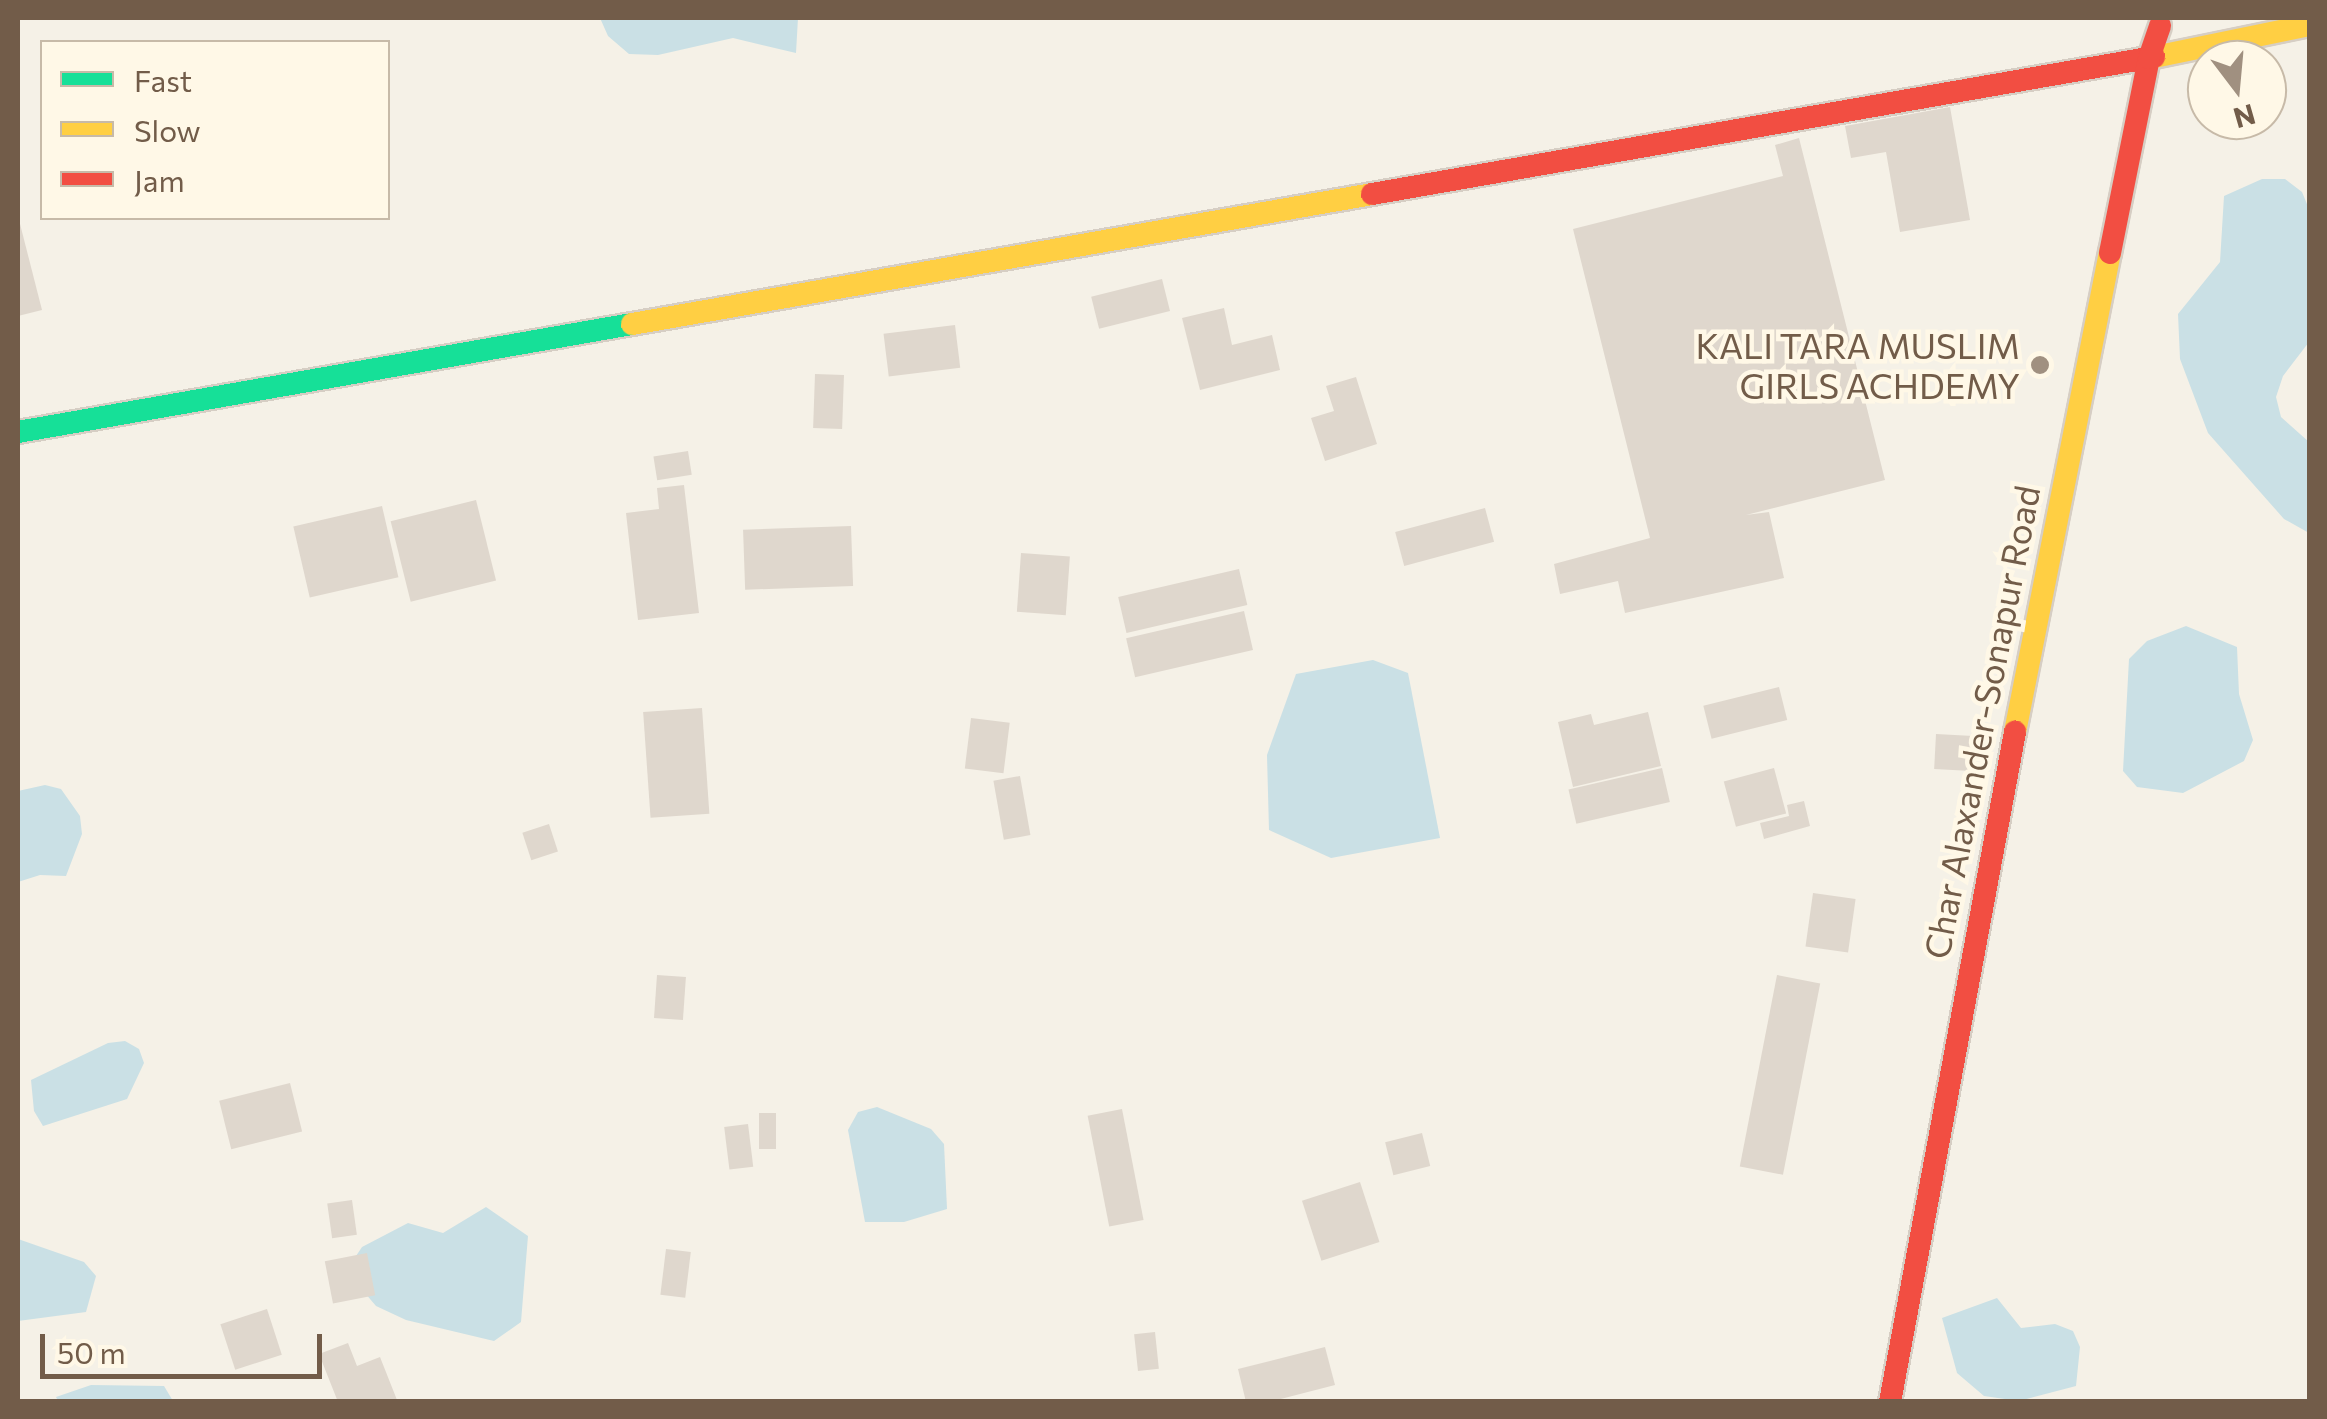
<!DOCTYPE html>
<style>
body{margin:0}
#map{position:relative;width:2327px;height:1419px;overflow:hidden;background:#f5f1e7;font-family:Commissioner,sans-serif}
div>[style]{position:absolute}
.water>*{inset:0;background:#cae0e5}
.building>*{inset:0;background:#dfd7cd;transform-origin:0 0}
.roads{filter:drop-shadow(2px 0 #d6cec4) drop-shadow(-2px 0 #d6cec4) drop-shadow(0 2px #d6cec4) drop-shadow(0 -2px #d6cec4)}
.fast>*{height:22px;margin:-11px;padding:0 11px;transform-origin:11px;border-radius:11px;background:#16e098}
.slow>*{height:22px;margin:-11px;padding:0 11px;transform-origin:11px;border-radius:11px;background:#ffcf43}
.jam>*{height:22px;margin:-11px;padding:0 11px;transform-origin:11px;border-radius:11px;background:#f24e42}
.dots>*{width:28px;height:28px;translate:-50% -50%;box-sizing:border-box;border:5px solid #fff8e7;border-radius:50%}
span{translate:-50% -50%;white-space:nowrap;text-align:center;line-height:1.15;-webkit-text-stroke:9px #fff8e7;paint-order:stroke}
.poi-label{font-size:35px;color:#725c49}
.right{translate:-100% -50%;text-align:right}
.street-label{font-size:35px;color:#725c49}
.frame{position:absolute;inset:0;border:20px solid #725c49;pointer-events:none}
.legend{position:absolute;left:40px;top:40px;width:350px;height:180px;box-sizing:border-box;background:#fff8e7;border:2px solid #c7baa8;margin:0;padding:12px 18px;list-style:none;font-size:30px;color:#725c49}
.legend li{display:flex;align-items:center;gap:20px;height:50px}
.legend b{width:50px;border:2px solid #c7baa8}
.north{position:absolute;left:2187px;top:40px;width:100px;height:100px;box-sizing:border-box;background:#fff8e7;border:2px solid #c7baa8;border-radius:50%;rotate:164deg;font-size:28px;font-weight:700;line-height:40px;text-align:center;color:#725c49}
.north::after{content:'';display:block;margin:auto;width:35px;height:45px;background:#a09080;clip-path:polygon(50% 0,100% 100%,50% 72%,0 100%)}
.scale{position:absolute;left:40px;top:1334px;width:282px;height:45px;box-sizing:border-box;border:5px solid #725c49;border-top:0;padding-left:12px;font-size:30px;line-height:35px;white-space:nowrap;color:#725c49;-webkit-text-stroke:8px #fff8e7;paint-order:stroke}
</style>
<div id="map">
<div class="water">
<div style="clip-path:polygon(600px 18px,798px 18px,796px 53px,733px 38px,658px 55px,629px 54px,608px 36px)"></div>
<div style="clip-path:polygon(2262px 179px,2285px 179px,2302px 192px,2309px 209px,2309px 342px,2283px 376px,2276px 397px,2281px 417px,2309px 442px,2309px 533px,2284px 519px,2208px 433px,2180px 359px,2178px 314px,2220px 262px,2224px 196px)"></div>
<div style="clip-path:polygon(2186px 626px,2237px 647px,2239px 694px,2253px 740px,2244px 761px,2183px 793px,2137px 787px,2123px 771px,2129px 659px,2147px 641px)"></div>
<div style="clip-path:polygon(1373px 660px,1408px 673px,1440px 838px,1331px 858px,1269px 830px,1267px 755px,1296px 674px)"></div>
<div style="clip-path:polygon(45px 785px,61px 789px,80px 816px,82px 834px,66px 876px,40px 875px,18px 882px,18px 791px)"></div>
<div style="clip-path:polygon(125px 1041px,139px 1049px,144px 1063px,127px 1099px,43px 1126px,34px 1111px,31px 1080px,108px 1043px)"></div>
<div style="clip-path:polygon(877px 1107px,931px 1129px,944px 1144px,947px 1209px,904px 1222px,865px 1222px,848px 1130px,858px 1112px)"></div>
<div style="clip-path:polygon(486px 1207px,528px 1236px,521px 1322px,494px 1341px,406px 1320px,376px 1306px,353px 1279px,352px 1262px,362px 1247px,408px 1223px,443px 1233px)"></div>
<div style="clip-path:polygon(18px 1239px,84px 1262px,96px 1276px,86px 1312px,18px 1321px)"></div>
<div style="clip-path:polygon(1997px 1298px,2021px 1328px,2055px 1324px,2073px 1331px,2080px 1347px,2076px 1386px,2019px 1401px,1984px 1396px,1957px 1373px,1942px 1318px)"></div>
<div style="clip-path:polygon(91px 1385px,164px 1386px,173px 1401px,58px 1401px,56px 1397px)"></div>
</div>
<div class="building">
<div style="clip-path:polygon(1950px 107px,1970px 220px,1900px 232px,1886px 152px,1851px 158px,1845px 126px)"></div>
<div style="clip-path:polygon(1799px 138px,1885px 480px,1746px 515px,1769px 512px,1784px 578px,1625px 613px,1618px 581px,1560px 594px,1554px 564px,1650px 538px,1573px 229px,1783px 176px,1775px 145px)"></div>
<div style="clip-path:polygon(18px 216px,42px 310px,18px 316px)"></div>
<div style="left:1162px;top:279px;width:33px;height:73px;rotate:76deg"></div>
<div style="clip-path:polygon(1224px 308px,1232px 345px,1272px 335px,1280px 370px,1200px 390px,1182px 318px)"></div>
<div style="left:955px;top:325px;width:43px;height:72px;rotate:83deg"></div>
<div style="left:815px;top:374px;width:29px;height:54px;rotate:2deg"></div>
<div style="clip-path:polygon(1356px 377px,1377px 444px,1325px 461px,1311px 418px,1334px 411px,1326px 386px)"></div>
<div style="left:688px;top:451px;width:24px;height:35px;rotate:81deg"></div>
<div style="clip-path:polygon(684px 485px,699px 613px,638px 620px,626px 513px,659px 509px,657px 488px)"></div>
<div style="left:476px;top:500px;width:83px;height:88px;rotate:76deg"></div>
<div style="left:382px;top:506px;width:73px;height:91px;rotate:77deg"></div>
<div style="left:1485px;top:508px;width:35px;height:93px;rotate:75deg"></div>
<div style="left:851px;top:526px;width:60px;height:108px;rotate:88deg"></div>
<div style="left:1021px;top:553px;width:49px;height:59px;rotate:4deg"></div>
<div style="left:1239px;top:569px;width:37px;height:124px;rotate:77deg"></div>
<div style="left:1244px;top:611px;width:40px;height:121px;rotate:77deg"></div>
<div style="left:1779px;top:687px;width:34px;height:78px;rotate:76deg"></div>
<div style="left:702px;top:708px;width:106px;height:59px;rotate:86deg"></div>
<div style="clip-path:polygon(1648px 712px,1661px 766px,1573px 787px,1558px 722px,1591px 714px,1594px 725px)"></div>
<div style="left:971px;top:718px;width:39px;height:51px;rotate:7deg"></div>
<div style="left:1936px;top:734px;width:42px;height:35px;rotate:3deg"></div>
<div style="left:1662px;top:768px;width:35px;height:96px;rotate:77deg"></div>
<div style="left:1774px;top:768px;width:47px;height:52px;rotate:75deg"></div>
<div style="left:1020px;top:776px;width:60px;height:27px;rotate:80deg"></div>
<div style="clip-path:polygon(1804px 801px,1810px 826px,1764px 839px,1760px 823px,1789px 816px,1787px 805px)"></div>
<div style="left:549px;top:824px;width:29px;height:28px;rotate:72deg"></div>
<div style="left:1813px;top:893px;width:43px;height:54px;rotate:8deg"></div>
<div style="left:657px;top:975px;width:29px;height:43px;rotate:4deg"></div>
<div style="left:1777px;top:975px;width:44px;height:195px;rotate:11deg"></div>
<div style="left:290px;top:1083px;width:50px;height:73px;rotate:76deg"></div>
<div style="left:1122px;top:1109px;width:113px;height:35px;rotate:79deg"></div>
<div style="left:759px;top:1113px;width:17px;height:36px"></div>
<div style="left:748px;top:1124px;width:43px;height:24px;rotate:83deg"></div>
<div style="left:1422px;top:1133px;width:34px;height:38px;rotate:76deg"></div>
<div style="left:1360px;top:1182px;width:63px;height:61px;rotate:72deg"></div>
<div style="left:352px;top:1200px;width:35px;height:25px;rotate:82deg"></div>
<div style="left:666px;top:1249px;width:25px;height:46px;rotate:7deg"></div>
<div style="left:367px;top:1253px;width:43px;height:43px;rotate:79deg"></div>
<div style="left:267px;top:1309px;width:48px;height:49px;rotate:72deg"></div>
<div style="left:1155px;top:1332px;width:37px;height:21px;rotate:84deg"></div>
<div style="clip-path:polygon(348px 1343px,357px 1366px,380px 1357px,397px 1400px,338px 1402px,319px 1354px)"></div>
<div style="clip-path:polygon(1325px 1347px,1335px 1385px,1269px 1402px,1246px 1402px,1238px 1369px)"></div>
</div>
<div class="roads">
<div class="fast">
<div style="left:18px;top:432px;width:623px;rotate:-9.98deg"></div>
</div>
<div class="slow">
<div style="left:2154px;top:57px;width:159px;rotate:-11.6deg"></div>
<div style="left:632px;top:324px;width:751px;rotate:-9.96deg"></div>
<div style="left:2015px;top:732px;width:488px;rotate:-78.8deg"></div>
</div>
<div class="jam">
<div style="left:1372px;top:194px;width:794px;rotate:-9.94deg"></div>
<div style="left:2110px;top:253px;width:199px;rotate:-78.7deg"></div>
<div style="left:2149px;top:58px;width:34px;rotate:-71deg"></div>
<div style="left:1890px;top:1402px;width:682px;rotate:-79.43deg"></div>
</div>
</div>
<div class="dots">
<div style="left:2040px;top:365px;background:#a09080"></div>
</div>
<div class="poi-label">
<span class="right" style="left:2020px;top:365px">KALI TARA MUSLIM<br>GIRLS ACHDEMY</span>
</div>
<div class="street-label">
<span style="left:1981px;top:722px;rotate:-79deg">Char Alaxander-Sonapur Road</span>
</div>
<div class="frame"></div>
<ul class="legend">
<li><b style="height:12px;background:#16e098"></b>Fast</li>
<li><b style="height:12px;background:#ffcf43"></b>Slow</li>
<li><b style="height:12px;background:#f24e42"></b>Jam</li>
</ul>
<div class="north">N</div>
<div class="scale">50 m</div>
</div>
